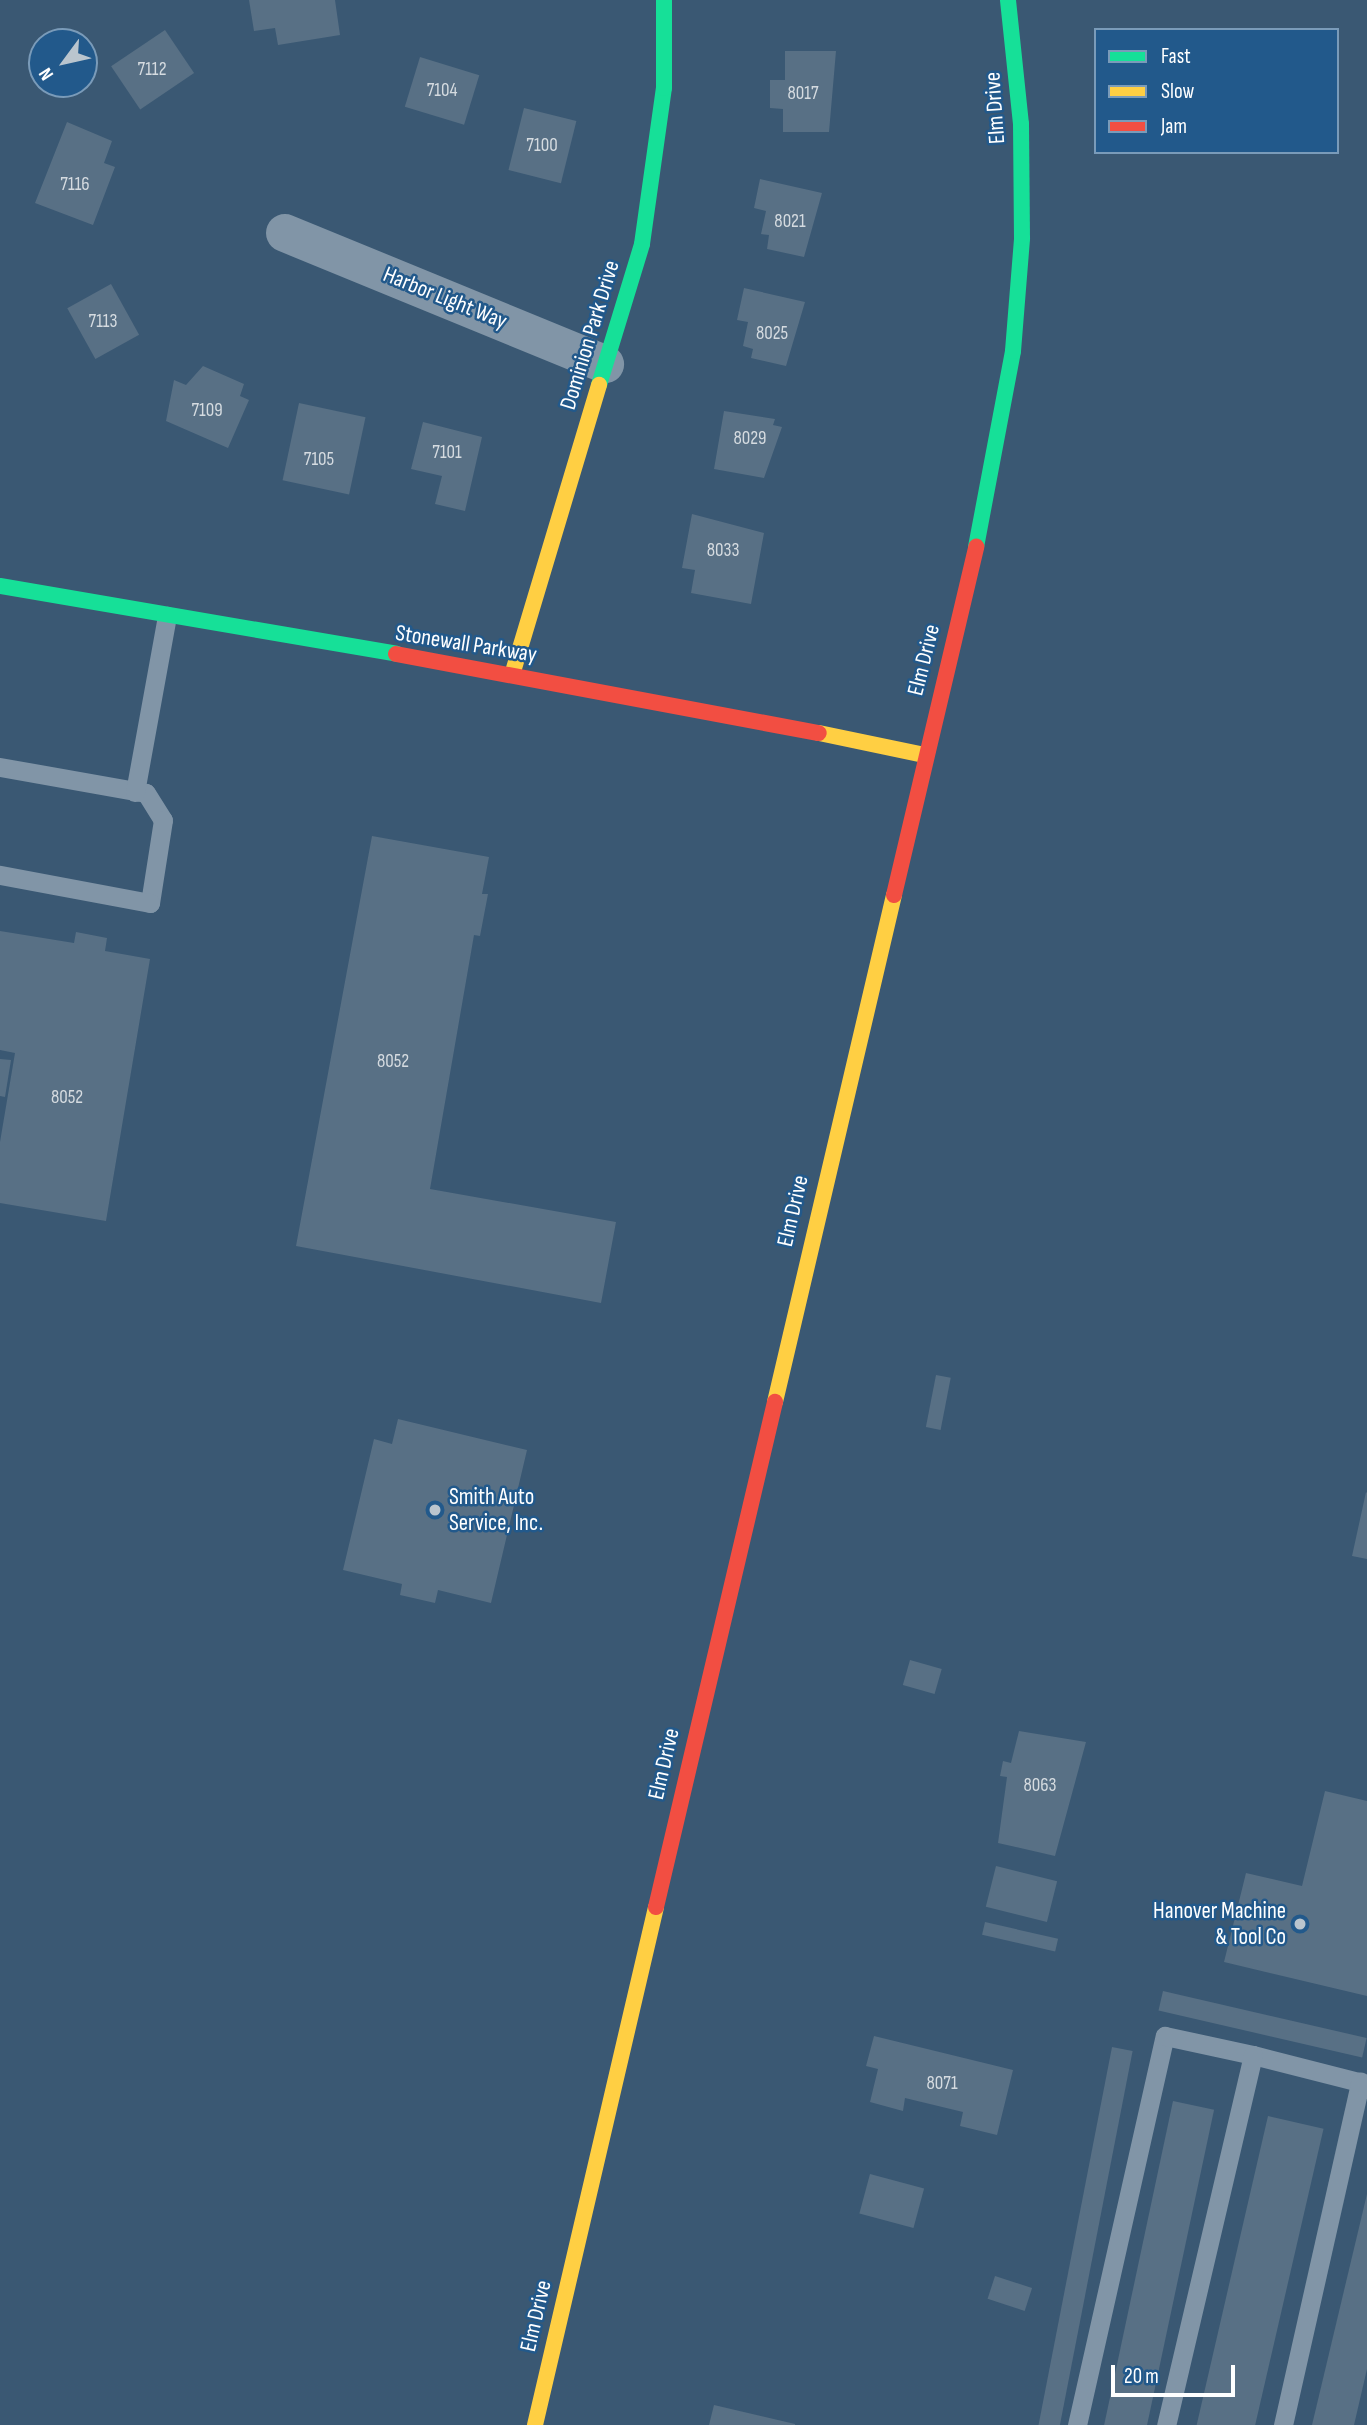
<!DOCTYPE html>
<style>
body{margin:0}
#map{position:relative;width:1367px;height:2425px;overflow:hidden;background:#3a5873;font-family:"Sofia Sans Condensed",sans-serif}
div>[style]{position:absolute}
.building>*{inset:0;background:#587085;transform-origin:0 0}
.lane>*{height:19px;margin:-9.5px;padding:0 9.5px;transform-origin:9.5px;border-radius:9.5px;background:#8195a7}
.street>*{height:38px;margin:-19px;padding:0 19px;transform-origin:19px;border-radius:19px;background:#8195a7}
.fast>*{height:16px;margin:-8px;padding:0 8px;transform-origin:8px;border-radius:8px;background:#16e098}
.slow>*{height:16px;margin:-8px;padding:0 8px;transform-origin:8px;border-radius:8px;background:#ffcf43}
.jam>*{height:16px;margin:-8px;padding:0 8px;transform-origin:8px;border-radius:8px;background:#f24e42}
.dots>*{width:19px;height:19px;translate:-50% -50%;box-sizing:border-box;border:4px solid #22598b;border-radius:50%}
span{translate:-50% -50%;white-space:nowrap;text-align:center;line-height:1.15;-webkit-text-stroke:5px #22598b;paint-order:stroke}
.number-label{font-size:19px;color:#d5dbe0}
.number-label span{-webkit-text-stroke-width:0}
.street-label{font-size:23px;color:#fff}
.poi-label{font-size:23px;color:#fff}
.left{translate:0 -50%;text-align:left}
.right{translate:-100% -50%;text-align:right}
.legend{position:absolute;left:1094px;top:28px;width:245px;height:126px;box-sizing:border-box;background:#22598b;border:2px solid #7a9bb9;margin:0;padding:9px 12px;list-style:none;font-size:21px;color:#fff}
.legend li{display:flex;align-items:center;gap:14px;height:35px}
.legend b{width:35px;border:2px solid #7a9bb9}
.north{position:absolute;left:28px;top:28px;width:70px;height:70px;box-sizing:border-box;background:#22598b;border:2px solid #7a9bb9;border-radius:50%;rotate:237deg;font-size:19px;font-weight:700;line-height:28px;text-align:center;color:#fff}
.north::after{content:'';display:block;margin:auto;width:24px;height:32px;background:#bac5ce;clip-path:polygon(50% 0,100% 100%,50% 72%,0 100%)}
.scale{position:absolute;left:1111px;top:2365px;width:124px;height:32px;box-sizing:border-box;border:4px solid #fff;border-top:0;padding-left:9px;font-size:21px;line-height:24px;white-space:nowrap;color:#fff;-webkit-text-stroke:5px #22598b;paint-order:stroke}
</style>
<div id="map">
<div class="building">
<div style="clip-path:polygon(249px 0,335px 0,340px 35px,278px 45px,275px 28px,254px 31px)"></div>
<div style="left:165px;top:30px;width:52px;height:65px;rotate:56deg"></div>
<div style="clip-path:polygon(785px 51px,836px 51px,829px 132px,783px 132px,783px 109px,770px 108px,770px 80px,785px 80px)"></div>
<div style="left:420px;top:57px;width:62px;height:52px;rotate:17deg"></div>
<div style="left:524px;top:108px;width:54px;height:64px;rotate:14deg"></div>
<div style="clip-path:polygon(67px 122px,112px 141px,104px 163px,115px 167px,93px 225px,35px 203px)"></div>
<div style="clip-path:polygon(760px 179px,822px 193px,804px 257px,767px 249px,769px 235px,761px 234px,766px 211px,754px 208px)"></div>
<div style="left:111px;top:284px;width:58px;height:50px;rotate:61deg"></div>
<div style="clip-path:polygon(744px 288px,805px 302px,786px 366px,751px 358px,753px 349px,743px 346px,748px 322px,737px 320px)"></div>
<div style="clip-path:polygon(203px 366px,244px 384px,240px 396px,249px 400px,228px 448px,166px 421px,174px 380px,186px 385px)"></div>
<div style="left:299px;top:403px;width:68px;height:79px;rotate:12deg"></div>
<div style="clip-path:polygon(724px 411px,775px 419px,773px 425px,782px 427px,764px 478px,714px 469px)"></div>
<div style="clip-path:polygon(423px 422px,482px 437px,465px 511px,435px 504px,442px 476px,411px 469px)"></div>
<div style="clip-path:polygon(692px 514px,764px 533px,751px 604px,691px 593px,695px 570px,682px 568px)"></div>
<div style="clip-path:polygon(372px 836px,489px 857px,482px 894px,488px 894px,480px 936px,474px 935px,430px 1189px,616px 1222px,601px 1303px,296px 1246px)"></div>
<div style="clip-path:polygon(0 931px,74px 943px,76px 932px,107px 938px,105px 951px,150px 959px,106px 1221px,0 1203px,0 1142px,15px 1053px,0 1050px)"></div>
<div style="clip-path:polygon(0 1059px,11px 1060px,5px 1097px,0 1096px)"></div>
<div style="left:936px;top:1375px;width:15px;height:53px;rotate:11deg"></div>
<div style="clip-path:polygon(398px 1419px,527px 1450px,491px 1603px,438px 1590px,435px 1603px,400px 1595px,402px 1584px,343px 1570px,374px 1439px,392px 1444px)"></div>
<div style="clip-path:polygon(1366px 1492px,1367px 1493px,1367px 1559px,1352px 1556px)"></div>
<div style="left:910px;top:1660px;width:33px;height:26px;rotate:16deg"></div>
<div style="clip-path:polygon(1019px 1731px,1086px 1742px,1055px 1856px,998px 1843px,1007px 1777px,1000px 1776px,1003px 1761px,1011px 1763px)"></div>
<div style="clip-path:polygon(1325px 1791px,1367px 1801px,1367px 1996px,1224px 1962px,1246px 1873px,1302px 1886px)"></div>
<div style="left:996px;top:1866px;width:63px;height:42px;rotate:14deg"></div>
<div style="left:985px;top:1922px;width:75px;height:13px;rotate:13deg"></div>
<div style="left:1163px;top:1991px;width:209px;height:20px;rotate:13deg"></div>
<div style="clip-path:polygon(874px 2036px,1013px 2070px,997px 2135px,960px 2126px,963px 2112px,905px 2098px,903px 2111px,870px 2102px,878px 2069px,866px 2066px)"></div>
<div style="left:1112px;top:2047px;width:21px;height:389px;rotate:11deg"></div>
<div style="left:1173px;top:2101px;width:42px;height:333px;rotate:12deg"></div>
<div style="left:1268px;top:2116px;width:57px;height:318px;rotate:13deg"></div>
<div style="left:870px;top:2174px;width:56px;height:41px;rotate:15deg"></div>
<div style="clip-path:polygon(1367px 2194px,1367px 2369px,1354px 2425px,1312px 2425px)"></div>
<div style="left:995px;top:2276px;width:39px;height:24px;rotate:18deg"></div>
<div style="clip-path:polygon(714px 2405px,795px 2424px,795px 2425px,709px 2425px)"></div>
</div>
<div class="lane">
<div style="left:0;top:767px;width:148px;rotate:10.1deg"></div>
<div style="left:146px;top:793px;width:32px;rotate:58deg"></div>
<div style="left:163px;top:820px;width:84px;rotate:98.9deg"></div>
<div style="left:150px;top:903px;width:153px;rotate:-169.4deg"></div>
<div style="left:135px;top:792px;width:179px;rotate:-79.7deg"></div>
<div style="left:1253px;top:2055px;width:118px;rotate:14.3deg"></div>
<div style="left:1077px;top:2425px;width:399px;rotate:-77.3deg"></div>
<div style="left:1165px;top:2036px;width:90px;rotate:12.2deg"></div>
<div style="left:1253px;top:2055px;width:380px;rotate:103.2deg"></div>
<div style="left:1283px;top:2425px;width:352px;rotate:-77.3deg"></div>
</div>
<div class="street">
<div style="left:285px;top:233px;width:346px;rotate:22.3deg"></div>
</div>
<div class="fast">
<div style="left:599px;top:385px;width:147px;rotate:-73deg"></div>
<div style="left:642px;top:244px;width:158px;rotate:-82deg"></div>
<div style="left:664px;top:88px;width:88px;rotate:-90deg"></div>
<div style="left:976px;top:547px;width:199px;rotate:-79.3deg"></div>
<div style="left:1013px;top:351px;width:113px;rotate:-85.4deg"></div>
<div style="left:1022px;top:238px;width:114px;rotate:-90.5deg"></div>
<div style="left:1021px;top:124px;width:125px;rotate:-96deg"></div>
<div style="left:0;top:586px;width:402px;rotate:9.7deg"></div>
</div>
<div class="slow">
<div style="left:512px;top:675px;width:303px;rotate:-73.3deg"></div>
<div style="left:819px;top:733px;width:107px;rotate:11.8deg"></div>
<div style="left:775px;top:1402px;width:521px;rotate:-76.79deg"></div>
<div style="left:535px;top:2425px;width:532px;rotate:-76.85deg"></div>
</div>
<div class="jam">
<div style="left:396px;top:654px;width:430px;rotate:10.6deg"></div>
<div style="left:894px;top:895px;width:358px;rotate:-76.7deg"></div>
<div style="left:656px;top:1907px;width:519px;rotate:-76.74deg"></div>
</div>
<div class="dots">
<div style="left:435px;top:1510px;background:#bac5ce"></div>
<div style="left:1300px;top:1924px;background:#bac5ce"></div>
</div>
<div class="number-label">
<span style="left:152px;top:70px">7112</span>
<span style="left:442px;top:91px">7104</span>
<span style="left:803px;top:94px">8017</span>
<span style="left:542px;top:146px">7100</span>
<span style="left:75px;top:185px">7116</span>
<span style="left:790px;top:222px">8021</span>
<span style="left:103px;top:322px">7113</span>
<span style="left:772px;top:334px">8025</span>
<span style="left:207px;top:411px">7109</span>
<span style="left:750px;top:439px">8029</span>
<span style="left:447px;top:453px">7101</span>
<span style="left:319px;top:460px">7105</span>
<span style="left:723px;top:551px">8033</span>
<span style="left:393px;top:1062px">8052</span>
<span style="left:67px;top:1098px">8052</span>
<span style="left:1040px;top:1786px">8063</span>
<span style="left:942px;top:2084px">8071</span>
</div>
<div class="street-label">
<span style="left:995px;top:108px;rotate:-94deg">Elm Drive</span>
<span style="left:445px;top:298px;rotate:22deg">Harbor Light Way</span>
<span style="left:590px;top:335px;rotate:-73deg">Dominion Park Drive</span>
<span style="left:466px;top:644px;rotate:9deg">Stonewall Parkway</span>
<span style="left:924px;top:660px;rotate:-76deg">Elm Drive</span>
<span style="left:793px;top:1211px;rotate:-77deg">Elm Drive</span>
<span style="left:664px;top:1764px;rotate:-77deg">Elm Drive</span>
<span style="left:536px;top:2316px;rotate:-77deg">Elm Drive</span>
</div>
<div class="poi-label">
<span class="left" style="left:449px;top:1510px">Smith Auto<br>Service, Inc.</span>
<span class="right" style="left:1286px;top:1924px">Hanover Machine<br>&amp; Tool Co</span>
</div>
<ul class="legend">
<li><b style="height:9px;background:#16e098"></b>Fast</li>
<li><b style="height:9px;background:#ffcf43"></b>Slow</li>
<li><b style="height:9px;background:#f24e42"></b>Jam</li>
</ul>
<div class="north">N</div>
<div class="scale">20 m</div>
</div>
